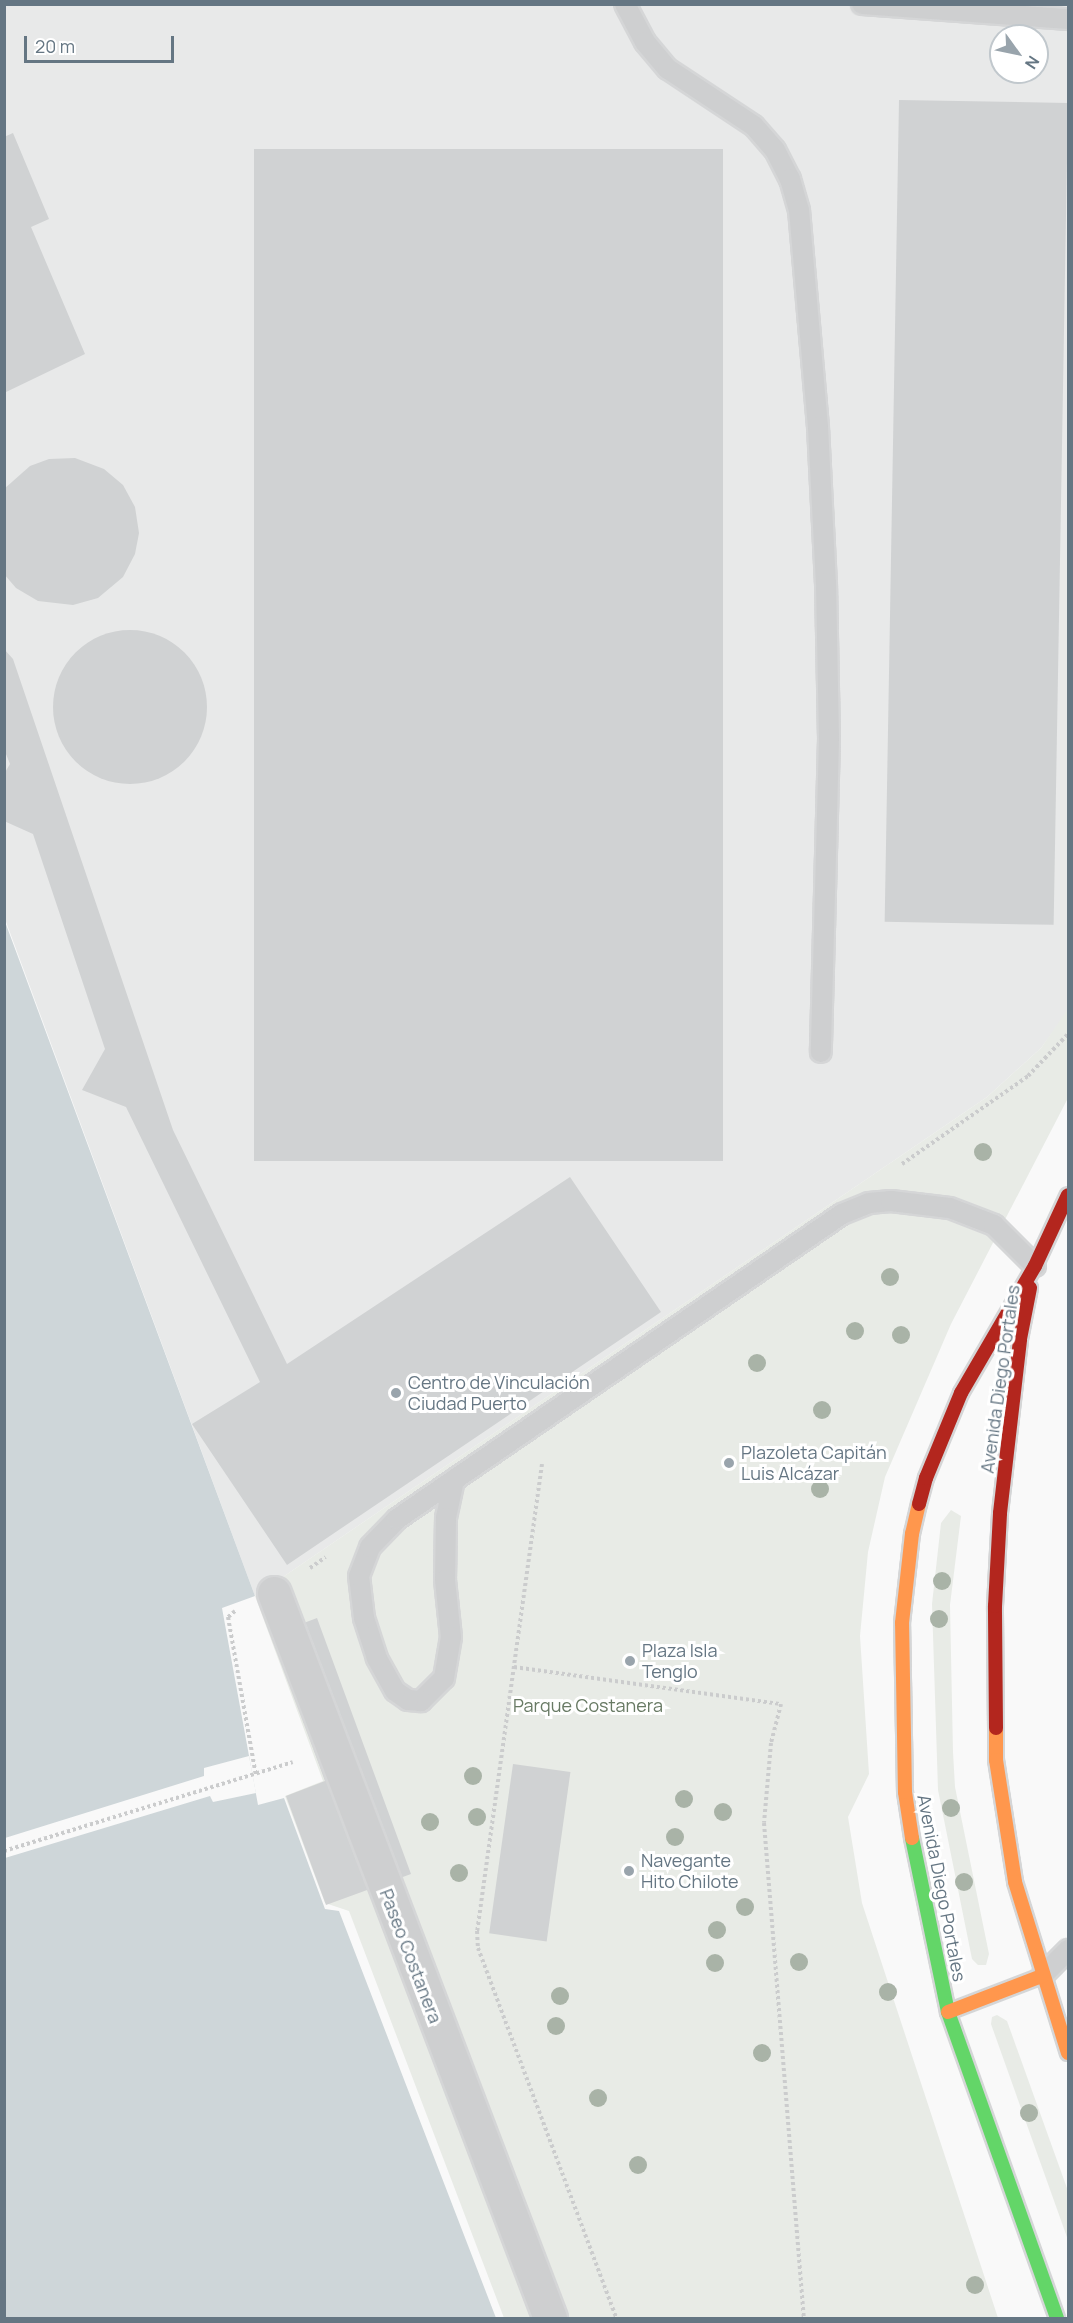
<!DOCTYPE html>
<meta charset="utf-8">
<style>
body{margin:0}
#map{position:relative;width:1073px;height:2323px;overflow:hidden;background:#f9f9f9;font-family:Manrope,sans-serif}
div>[style]{position:absolute}
.built>*{inset:0;background:#e8e9e9}
.green>*{inset:0;background:#e8ebe6}
.water>*{inset:0;background:#ced6d9}
.pier>*{inset:0;background:#f9f9f9}
.building>*{inset:0;background:#d0d2d3;transform-origin:0 0}
.round{border-radius:50%}
.path>*{height:4px;margin-top:-2px;transform-origin:0;background:repeating-linear-gradient(90deg,#cbcccd 0 3px,transparent 0 6px)}
.roads{filter:drop-shadow(2px 0 #d5d6d7) drop-shadow(-2px 0 #d5d6d7) drop-shadow(0 2px #d5d6d7) drop-shadow(0 -2px #d5d6d7)}
.lane>*{height:20px;margin:-10px;padding:0 10px;transform-origin:10px;border-radius:10px;background:#cecfd0}
.street>*{height:33px;margin:-16.5px;padding:0 16.5px;transform-origin:16.5px;border-radius:16.5px;background:#cecfd0}
.fast>*{height:14px;margin:-7px;padding:0 7px;transform-origin:7px;border-radius:7px;background:#63d668}
.slow>*{height:14px;margin:-7px;padding:0 7px;transform-origin:7px;border-radius:7px;background:#ff974d}
.jam>*{height:14px;margin:-7px;padding:0 7px;transform-origin:7px;border-radius:7px;background:#b3261e}
.trees>*{width:18px;height:18px;margin:-9px;border-radius:50%;background:#a9b3a7}
.dots>*{width:16px;height:16px;translate:-50% -50%;box-sizing:border-box;border:3px solid #fff;border-radius:50%}
span{translate:-50% -50%;white-space:nowrap;text-align:center;line-height:1.15;-webkit-text-stroke:6px #fff;paint-order:stroke}
.street-label{font-size:18px;color:#657683}
.poi-label{font-size:18px;color:#657683}
.left{translate:0 -50%;text-align:left}
.park-label{font-size:18px;color:#687a64}
.frame{position:absolute;inset:0;border:6px solid #657683;pointer-events:none}
.north{position:absolute;left:989px;top:24px;width:60px;height:60px;box-sizing:border-box;background:#fff;border:2px solid #c1c8cd;border-radius:50%;rotate:123deg;font-size:16px;font-weight:700;line-height:24px;text-align:center;color:#657683}
.north::after{content:'';display:block;margin:auto;width:21px;height:27px;background:#99a4ac;clip-path:polygon(50% 0,100% 100%,50% 72%,0 100%)}
.scale{position:absolute;left:24px;top:36px;width:150px;height:27px;box-sizing:border-box;border:3px solid #657683;border-top:0;padding-left:8px;font-size:18px;line-height:21px;white-space:nowrap;color:#657683;-webkit-text-stroke:4px #fff;paint-order:stroke}
</style>
<div id="map">
<div class="built">
<div style="clip-path:polygon(evenodd,5px 5px,1068px 5px,1067px 1013px,1041px 1048px,987px 1097px,255px 1596px,5px 919px,5px 5px,1001px 36px,1037px 36px,1037px 72px,1001px 72px,1001px 36px)"></div>
</div>
<div class="green">
<div style="clip-path:polygon(1068px 1009px,1068px 1098px,951px 1324px,885px 1477px,868px 1552px,860px 1636px,869px 1774px,848px 1817px,862px 1903px,998px 2318px,504px 2318px,349px 1911px,325px 1903px,285px 1796px,323px 1781px,255px 1596px,987px 1097px,1041px 1048px)"></div>
<div style="clip-path:polygon(951px 1510px,961px 1516px,950px 1605px,953px 1752px,955px 1787px,989px 1954px,986px 1965px,978px 1965px,972px 1959px,938px 1790px,932px 1604px,941px 1523px)"></div>
<div style="clip-path:polygon(997px 2015px,1007px 2021px,1068px 2191px,1068px 2240px,991px 2024px,992px 2017px)"></div>
</div>
<div class="water">
<div style="clip-path:polygon(4px 919px,255px 1596px,222px 1608px,258px 1805px,284px 1798px,325px 1909px,339px 1911px,496px 2318px,5px 2318px)"></div>
</div>
<div class="pier">
<div style="clip-path:polygon(249px 1756px,256px 1793px,213px 1802px,210px 1796px,5px 1858px,5px 1838px,204px 1776px,204px 1768px)"></div>
</div>
<div class="building">
<div style="left:899px;top:100px;width:169px;height:822px;rotate:1deg"></div>
<div style="clip-path:polygon(13px 133px,49px 219px,31px 227px,85px 354px,4px 393px,4px 137px)"></div>
<div style="left:723px;top:149px;width:1012px;height:469px;rotate:90deg"></div>
<div style="clip-path:polygon(75px 458px,104px 469px,123px 485px,135px 507px,139px 533px,135px 554px,123px 577px,98px 598px,73px 605px,38px 601px,16px 588px,4px 574px,4px 489px,30px 466px,49px 459px)"></div>
<div class="round" style="left:53px;top:630px;width:154px;height:154px"></div>
<div style="clip-path:polygon(4px 649px,13px 659px,173px 1130px,287px 1364px,570px 1177px,661px 1312px,287px 1565px,192px 1424px,260px 1382px,126px 1107px,82px 1090px,105px 1049px,33px 834px,4px 821px,4px 774px,10px 764px,4px 749px)"></div>
<div style="clip-path:polygon(317px 1618px,411px 1874px,326px 1905px,286px 1796px,325px 1781px,272px 1635px)"></div>
<div style="left:513px;top:1764px;width:58px;height:171px;rotate:8deg"></div>
</div>
<div class="path">
<div style="left:902px;top:1164px;width:154px;rotate:-34.9deg"></div>
<div style="left:1028px;top:1076px;width:58px;rotate:-46.4deg"></div>
<div style="left:542px;top:1464px;width:472px;rotate:97.9deg"></div>
<div style="left:477px;top:1931px;width:17px;rotate:87deg"></div>
<div style="left:478px;top:1948px;width:395px;rotate:69.5deg"></div>
<div style="left:310px;top:1568px;width:19px;rotate:-35deg"></div>
<div style="left:235px;top:1611px;width:9px;rotate:139deg"></div>
<div style="left:228px;top:1617px;width:160px;rotate:80deg"></div>
<div style="left:514px;top:1667px;width:270px;rotate:7.9deg"></div>
<div style="left:781px;top:1704px;width:40px;rotate:104.4deg"></div>
<div style="left:771px;top:1743px;width:80px;rotate:95deg"></div>
<div style="left:764px;top:1823px;width:497px;rotate:85.4deg"></div>
<div style="left:4px;top:1851px;width:302px;rotate:-17.1deg"></div>
</div>
<div class="roads">
<div class="lane">
<div style="left:625px;top:4px;width:43px;rotate:62.2deg"></div>
<div style="left:645px;top:42px;width:35px;rotate:50deg"></div>
<div style="left:668px;top:69px;width:103px;rotate:33.5deg"></div>
<div style="left:754px;top:126px;width:32px;rotate:49deg"></div>
<div style="left:775px;top:150px;width:33px;rotate:63deg"></div>
<div style="left:790px;top:179px;width:32px;rotate:74deg"></div>
<div style="left:799px;top:210px;width:218px;rotate:85deg"></div>
<div style="left:818px;top:427px;width:156px;rotate:87.1deg"></div>
<div style="left:826px;top:583px;width:156px;rotate:88.9deg"></div>
<div style="left:829px;top:739px;width:313px;rotate:91.5deg"></div>
<div style="left:862px;top:4px;width:207px;rotate:4.2deg"></div>
<div style="left:454px;top:1480px;width:39px;rotate:102deg"></div>
<div style="left:446px;top:1518px;width:62px;rotate:90.9deg"></div>
<div style="left:445px;top:1580px;width:57px;rotate:84deg"></div>
<div style="left:451px;top:1637px;width:42px;rotate:99.7deg"></div>
<div style="left:444px;top:1678px;width:33px;rotate:135deg"></div>
<div style="left:421px;top:1701px;width:13px;rotate:-176deg"></div>
<div style="left:408px;top:1700px;width:16px;rotate:-145deg"></div>
<div style="left:395px;top:1691px;width:38px;rotate:-119deg"></div>
<div style="left:377px;top:1658px;width:42px;rotate:-108deg"></div>
<div style="left:364px;top:1618px;width:42px;rotate:-96.8deg"></div>
<div style="left:359px;top:1576px;width:31px;rotate:-69deg"></div>
<div style="left:370px;top:1547px;width:39px;rotate:-46deg"></div>
<div style="left:397px;top:1519px;width:539px;rotate:-34.43deg"></div>
<div style="left:842px;top:1214px;width:29px;rotate:-22deg"></div>
<div style="left:869px;top:1203px;width:22px;rotate:-5deg"></div>
<div style="left:891px;top:1201px;width:59px;rotate:6.8deg"></div>
<div style="left:950px;top:1208px;width:47px;rotate:21.1deg"></div>
<div style="left:994px;top:1225px;width:58px;rotate:45deg"></div>
<div style="left:1042px;top:1976px;width:37px;rotate:-45deg"></div>
</div>
<div class="street">
<div style="left:274px;top:1593px;width:776px;rotate:69.16deg"></div>
</div>
<div class="fast">
<div style="left:912px;top:1838px;width:178px;rotate:78.3deg"></div>
<div style="left:948px;top:2012px;width:325px;rotate:70.4deg"></div>
</div>
<div class="slow">
<div style="left:996px;top:1728px;width:32px;rotate:90deg"></div>
<div style="left:996px;top:1760px;width:123px;rotate:81.1deg"></div>
<div style="left:1015px;top:1882px;width:179px;rotate:72.8deg"></div>
<div style="left:912px;top:1838px;width:47px;rotate:-98.7deg"></div>
<div style="left:905px;top:1792px;width:169px;rotate:-91deg"></div>
<div style="left:902px;top:1623px;width:90px;rotate:-83.6deg"></div>
<div style="left:912px;top:1534px;width:31px;rotate:-77deg"></div>
<div style="left:948px;top:2012px;width:101px;rotate:-21deg"></div>
</div>
<div class="jam">
<div style="left:919px;top:1504px;width:27px;rotate:-75deg"></div>
<div style="left:926px;top:1478px;width:92px;rotate:-67.6deg"></div>
<div style="left:961px;top:1393px;width:147px;rotate:-59.8deg"></div>
<div style="left:1035px;top:1266px;width:78px;rotate:-65.1deg"></div>
<div style="left:996px;top:1728px;width:122px;rotate:-90.5deg"></div>
<div style="left:995px;top:1606px;width:93px;rotate:-86.9deg"></div>
<div style="left:1000px;top:1513px;width:175px;rotate:-83.4deg"></div>
<div style="left:1020px;top:1339px;width:52px;rotate:-78.9deg"></div>
</div>
</div>
<div class="trees">
<div style="left:983px;top:1152px"></div>
<div style="left:890px;top:1277px"></div>
<div style="left:855px;top:1331px"></div>
<div style="left:901px;top:1335px"></div>
<div style="left:757px;top:1363px"></div>
<div style="left:822px;top:1410px"></div>
<div style="left:820px;top:1489px"></div>
<div style="left:942px;top:1581px"></div>
<div style="left:939px;top:1619px"></div>
<div style="left:473px;top:1776px"></div>
<div style="left:684px;top:1799px"></div>
<div style="left:951px;top:1808px"></div>
<div style="left:723px;top:1812px"></div>
<div style="left:477px;top:1817px"></div>
<div style="left:430px;top:1822px"></div>
<div style="left:675px;top:1837px"></div>
<div style="left:459px;top:1873px"></div>
<div style="left:964px;top:1882px"></div>
<div style="left:745px;top:1907px"></div>
<div style="left:717px;top:1930px"></div>
<div style="left:799px;top:1962px"></div>
<div style="left:715px;top:1963px"></div>
<div style="left:888px;top:1992px"></div>
<div style="left:560px;top:1996px"></div>
<div style="left:556px;top:2026px"></div>
<div style="left:762px;top:2053px"></div>
<div style="left:598px;top:2098px"></div>
<div style="left:1029px;top:2113px"></div>
<div style="left:638px;top:2165px"></div>
<div style="left:975px;top:2285px"></div>
</div>
<div class="dots">
<div style="left:396px;top:1393px;background:#99a4ac"></div>
<div style="left:729px;top:1463px;background:#99a4ac"></div>
<div style="left:630px;top:1661px;background:#99a4ac"></div>
<div style="left:629px;top:1871px;background:#99a4ac"></div>
</div>
<div class="street-label">
<span style="left:1000px;top:1379px;rotate:-82deg">Avenida Diego Portales</span>
<span style="left:942px;top:1888px;rotate:79deg">Avenida Diego Portales</span>
<span style="left:411px;top:1956px;rotate:69deg">Paseo Costanera</span>
</div>
<div class="poi-label">
<span class="left" style="left:408px;top:1393px">Centro de Vinculación<br>Ciudad Puerto</span>
<span class="left" style="left:741px;top:1463px">Plazoleta Capitán<br>Luis Alcázar</span>
<span class="left" style="left:642px;top:1661px">Plaza Isla<br>Tenglo</span>
<span class="left" style="left:641px;top:1871px">Navegante<br>Hito Chilote</span>
</div>
<div class="park-label">
<span style="left:588px;top:1705px">Parque Costanera</span>
</div>
<div class="frame"></div>
<div class="north">N</div>
<div class="scale">20 m</div>
</div>
